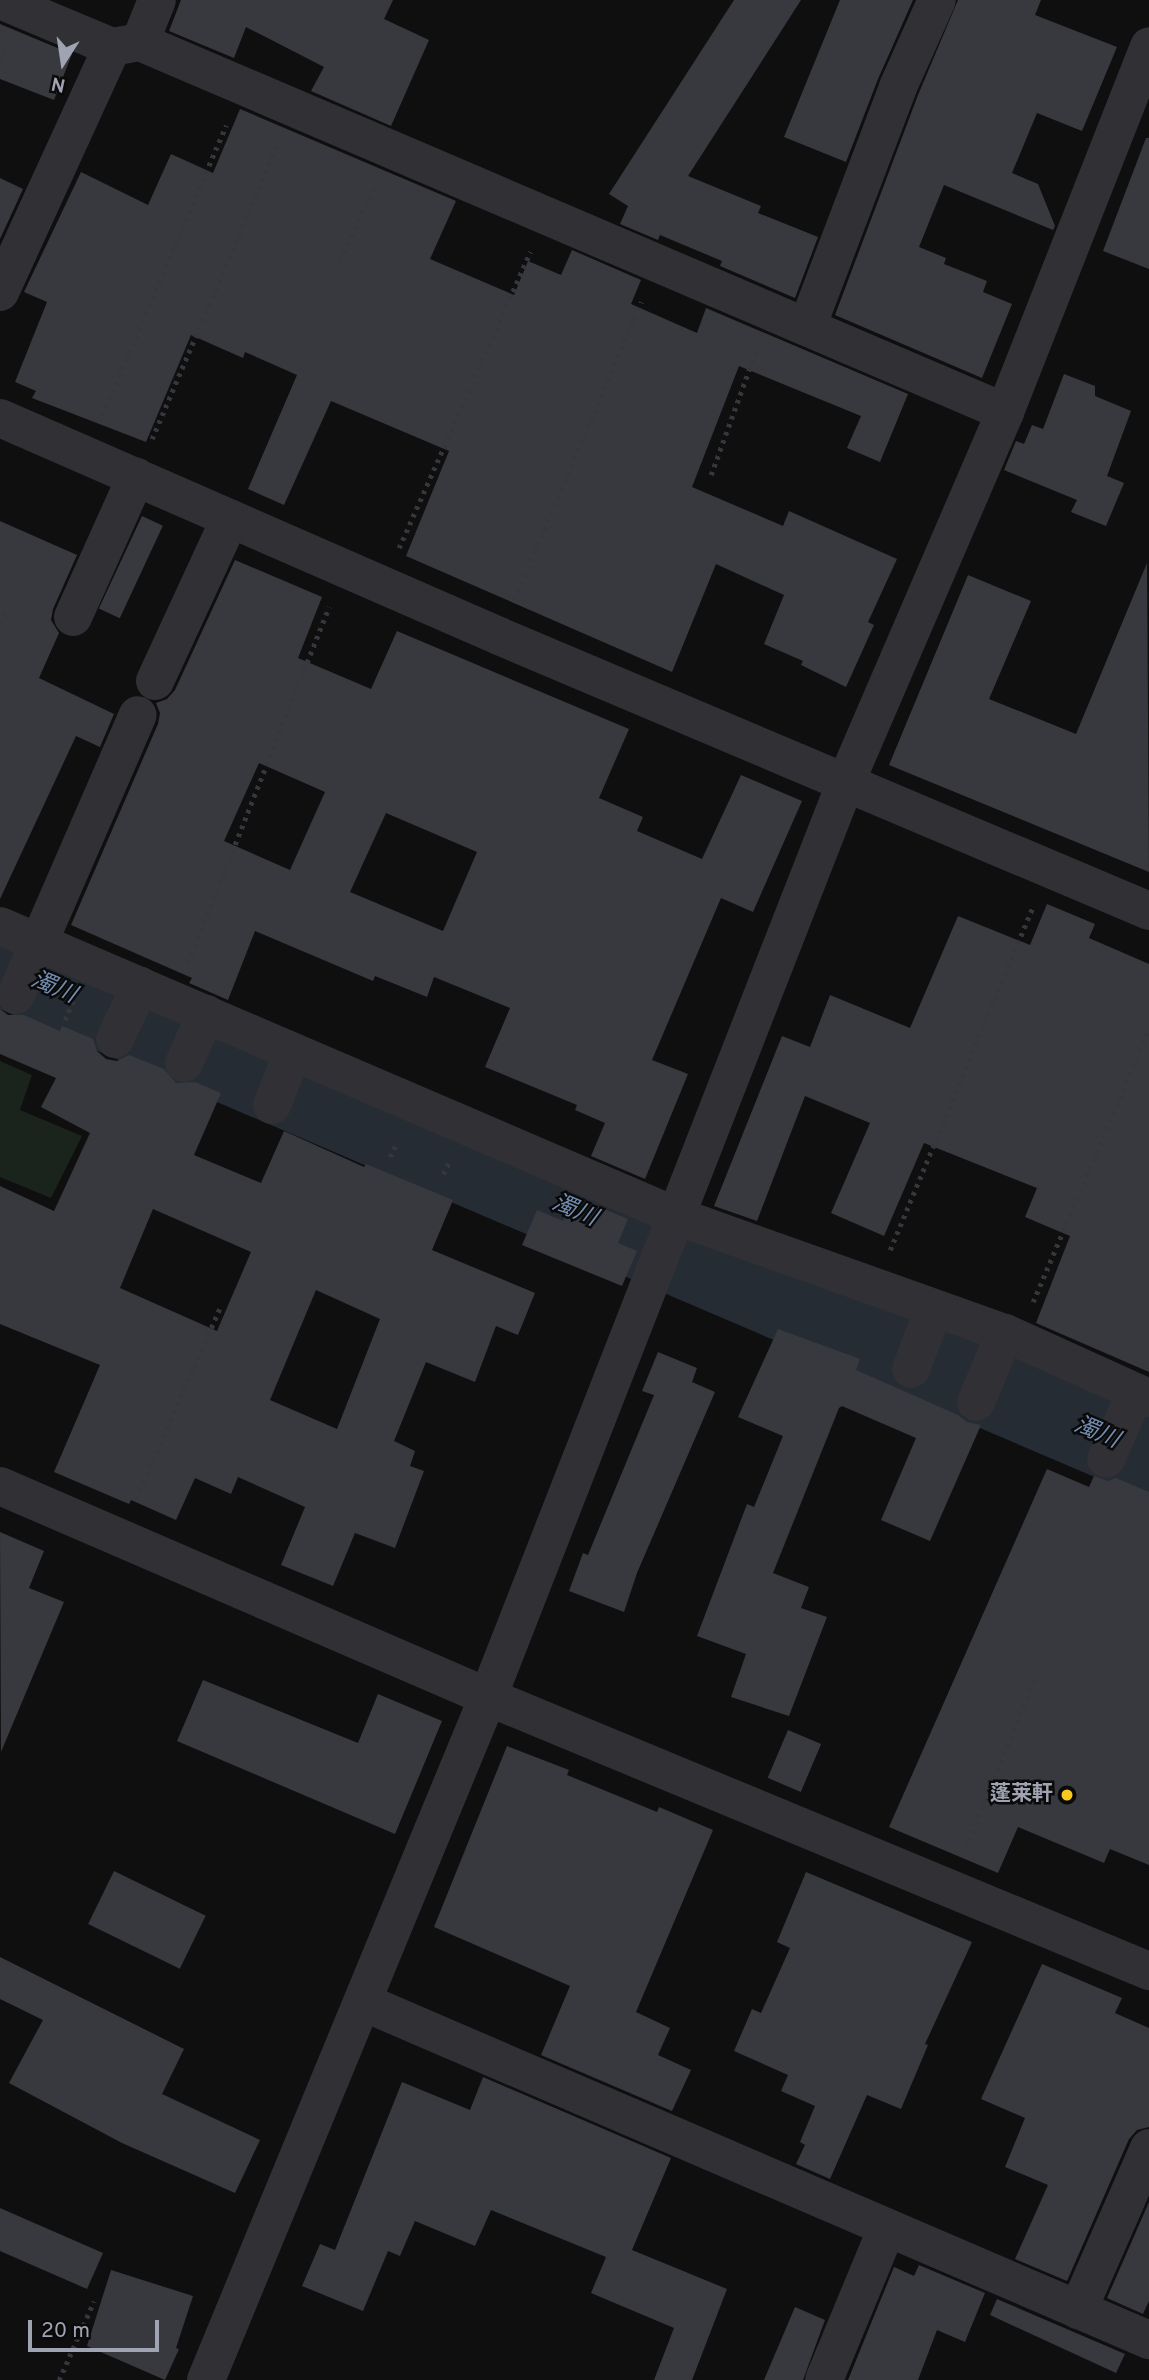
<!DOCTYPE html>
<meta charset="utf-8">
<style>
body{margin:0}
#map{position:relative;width:1149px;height:2380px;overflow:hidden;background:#0f0f10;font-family:Overpass,"Noto Sans JP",sans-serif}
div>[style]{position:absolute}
.green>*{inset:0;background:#1b231d}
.river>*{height:79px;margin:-39.5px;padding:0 39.5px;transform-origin:39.5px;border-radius:39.5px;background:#252c34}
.building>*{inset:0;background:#38393e;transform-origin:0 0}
.path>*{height:4.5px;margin-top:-2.25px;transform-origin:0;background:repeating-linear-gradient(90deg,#36373c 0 3.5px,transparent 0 8.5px)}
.minor>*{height:38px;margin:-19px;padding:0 19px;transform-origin:19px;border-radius:19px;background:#303035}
.dots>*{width:19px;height:19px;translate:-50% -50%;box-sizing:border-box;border:4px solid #0a0a0b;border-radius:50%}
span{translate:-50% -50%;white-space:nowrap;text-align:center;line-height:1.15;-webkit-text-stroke:5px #0a0a0b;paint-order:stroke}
.poi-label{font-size:21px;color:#9fa3b2;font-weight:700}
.right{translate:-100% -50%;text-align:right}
.water-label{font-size:23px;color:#738db0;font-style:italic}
.north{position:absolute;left:28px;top:28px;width:70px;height:70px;-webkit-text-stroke:5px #0a0a0b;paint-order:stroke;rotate:192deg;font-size:19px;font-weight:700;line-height:28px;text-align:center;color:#9fa3b2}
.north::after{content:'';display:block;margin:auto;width:24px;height:32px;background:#9fa3b2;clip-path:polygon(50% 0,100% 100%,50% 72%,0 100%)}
.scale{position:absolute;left:28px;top:2320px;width:131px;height:32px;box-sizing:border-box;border:4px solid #9fa3b2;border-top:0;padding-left:9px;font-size:21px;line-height:24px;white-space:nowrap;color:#9fa3b2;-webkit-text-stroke:5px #0a0a0b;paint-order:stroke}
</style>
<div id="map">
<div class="green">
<div style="clip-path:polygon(0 1061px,32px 1075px,20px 1110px,82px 1136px,51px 1198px,0 1177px)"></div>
</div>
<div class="river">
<div style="left:0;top:966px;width:1250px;rotate:23.14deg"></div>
</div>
<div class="building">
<div style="clip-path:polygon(181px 0,393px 0,384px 19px,429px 40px,391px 126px,311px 91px,324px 67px,246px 27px,234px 58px,169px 31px)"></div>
<div style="clip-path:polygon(734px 0,801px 0,688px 176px,761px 206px,758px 213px,818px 237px,795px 298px,720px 266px,722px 261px,660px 235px,658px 240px,620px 224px,628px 206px,609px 194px)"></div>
<div style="clip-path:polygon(840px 0,913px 0,878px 79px,846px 162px,784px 137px)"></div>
<div style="clip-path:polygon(958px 0,1041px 0,1035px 15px,1117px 47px,1082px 131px,1037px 113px,1012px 173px,1038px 184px,1055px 226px,1053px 230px,944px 185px,919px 247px,946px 258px,944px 264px,987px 281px,983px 292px,1012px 304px,982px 378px,835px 315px,918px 95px)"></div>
<div style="clip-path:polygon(0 24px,72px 54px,54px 100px,0 79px)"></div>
<div style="clip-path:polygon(240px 109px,456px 201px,430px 259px,514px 295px,528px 261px,561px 275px,572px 250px,641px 280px,631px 304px,697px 333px,706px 308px,908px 394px,880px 462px,847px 448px,861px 416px,739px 366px,692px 487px,783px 526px,789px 511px,897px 559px,868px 622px,874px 625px,846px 687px,801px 665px,803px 661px,764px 644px,784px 595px,716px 564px,672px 672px,406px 556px,449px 451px,331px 401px,284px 505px,248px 489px,297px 375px,245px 352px,243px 358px,191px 335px,146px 442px,32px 398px,36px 391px,15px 382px,47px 302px,24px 292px,81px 172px,148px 205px,171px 154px,213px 173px)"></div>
<div style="clip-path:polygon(1146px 138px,1149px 138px,1149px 269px,1103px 251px)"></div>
<div style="clip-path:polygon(0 178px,23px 189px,0 239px)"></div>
<div style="clip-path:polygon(1064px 374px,1095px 386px,1095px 396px,1131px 411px,1107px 476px,1124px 483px,1106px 526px,1071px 512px,1077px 500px,1004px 470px,1016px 441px,1024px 444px,1032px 425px,1043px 429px)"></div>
<div style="left:142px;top:516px;width:23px;height:102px;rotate:25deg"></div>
<div style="clip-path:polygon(0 521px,77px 555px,53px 609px,51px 620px,59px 633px,39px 678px,114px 714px,100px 747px,76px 736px,0 899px)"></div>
<div style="clip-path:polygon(evenodd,235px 560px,322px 597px,298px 658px,371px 689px,397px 631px,629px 729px,599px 798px,643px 817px,637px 831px,702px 859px,741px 775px,802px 801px,753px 912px,721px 898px,652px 1060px,688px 1074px,645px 1179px,591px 1156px,605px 1123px,575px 1110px,577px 1105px,485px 1067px,510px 1008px,434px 977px,427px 997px,375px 976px,373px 981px,255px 931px,228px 1000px,189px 983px,192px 978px,71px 925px,158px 724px,160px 713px,156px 703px,167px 699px,175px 690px,235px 560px,259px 763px,325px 792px,290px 870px,224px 841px,259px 763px,235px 560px,386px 813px,477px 852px,443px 931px,350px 892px,386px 813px)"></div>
<div style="clip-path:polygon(1147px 563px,1149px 872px,889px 765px,968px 575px,1031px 601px,989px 699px,1076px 734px)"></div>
<div style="clip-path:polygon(1047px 904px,1095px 924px,1089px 938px,1149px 964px,1149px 1372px,1036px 1323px,1070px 1236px,1025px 1217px,1037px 1188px,924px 1143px,884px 1236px,831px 1213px,870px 1123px,805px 1096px,757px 1221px,714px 1206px,782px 1036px,810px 1047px,830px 995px,910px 1028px,958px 916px,1030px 945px)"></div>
<div style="clip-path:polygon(evenodd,0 1009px,8px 1015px,24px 1015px,60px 1031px,62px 1026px,93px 1039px,97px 1051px,106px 1059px,117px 1061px,129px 1055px,164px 1069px,176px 1083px,195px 1082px,221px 1093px,194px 1155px,261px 1183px,284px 1131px,364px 1167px,366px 1164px,453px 1200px,432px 1250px,535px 1293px,518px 1335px,496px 1326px,475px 1382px,426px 1362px,394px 1441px,415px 1451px,410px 1466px,424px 1471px,395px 1548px,355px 1533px,333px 1586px,281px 1565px,305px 1507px,238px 1477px,231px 1494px,195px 1478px,176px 1520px,131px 1500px,129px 1504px,54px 1472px,100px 1365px,0 1324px,0 1186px,54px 1211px,90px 1133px,41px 1107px,56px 1078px,0 1054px,0 1009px,153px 1209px,251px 1252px,217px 1331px,120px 1288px,153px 1209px,0 1009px,316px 1290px,380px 1319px,337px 1429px,270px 1400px,316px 1290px)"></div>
<div style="clip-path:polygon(573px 1196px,628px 1219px,618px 1243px,637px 1251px,622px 1286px,522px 1245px,537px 1210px,563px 1221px)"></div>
<div style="clip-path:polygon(778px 1329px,860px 1359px,856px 1370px,958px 1415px,967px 1422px,981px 1425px,930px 1541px,881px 1520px,916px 1438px,842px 1406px,839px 1408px,773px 1573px,809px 1587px,801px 1608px,827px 1617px,789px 1716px,731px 1697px,746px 1654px,697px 1636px,747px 1504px,754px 1507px,783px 1436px,738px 1417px)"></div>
<div style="clip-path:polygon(658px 1352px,697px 1368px,692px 1382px,715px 1392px,637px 1573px,624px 1612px,569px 1591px,583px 1553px,588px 1555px,654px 1395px,642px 1391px)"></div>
<div style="clip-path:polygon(1047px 1469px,1089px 1487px,1094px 1476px,1108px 1481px,1116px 1478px,1149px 1492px,1149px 1865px,1110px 1849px,1104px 1863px,1018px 1827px,998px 1873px,889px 1827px)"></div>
<div style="clip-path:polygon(0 1532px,44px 1551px,29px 1588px,64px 1602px,1px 1752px)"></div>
<div style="clip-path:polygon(203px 1680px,358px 1743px,378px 1694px,442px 1721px,395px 1834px,177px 1741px)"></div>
<div style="left:788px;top:1730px;width:36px;height:52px;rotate:23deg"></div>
<div style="clip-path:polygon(507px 1746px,569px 1770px,567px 1775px,657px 1812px,659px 1807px,713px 1830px,636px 2012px,670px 2028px,658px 2055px,691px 2070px,672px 2111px,541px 2055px,570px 1986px,434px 1927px)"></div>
<div style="left:114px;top:1871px;width:102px;height:59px;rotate:26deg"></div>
<div style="clip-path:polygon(806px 1872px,972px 1942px,925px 2044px,928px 2045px,901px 2109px,867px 2095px,830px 2179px,796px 2164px,805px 2145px,800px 2142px,815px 2106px,781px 2091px,788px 2075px,734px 2051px,752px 2009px,761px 2013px,790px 1948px,777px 1942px)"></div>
<div style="clip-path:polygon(0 1957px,184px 2049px,162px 2094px,260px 2140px,235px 2193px,122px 2143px,9px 2083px,43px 2020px,0 1999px)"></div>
<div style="clip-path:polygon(1042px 1964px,1122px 1998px,1115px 2013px,1149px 2028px,1149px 2127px,1137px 2130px,1129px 2139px,1067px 2281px,1015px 2259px,1048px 2185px,1005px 2167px,1025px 2118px,981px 2099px)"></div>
<div style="clip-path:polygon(483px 2077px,671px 2158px,632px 2250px,727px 2289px,692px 2380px,654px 2380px,674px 2328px,591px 2293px,606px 2257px,491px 2210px,475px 2246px,415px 2221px,400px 2256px,388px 2251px,363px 2311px,302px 2286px,320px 2244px,335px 2250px,402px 2082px,470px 2110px)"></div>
<div style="clip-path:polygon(1149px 2202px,1149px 2301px,1143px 2314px,1107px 2298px)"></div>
<div style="clip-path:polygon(0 2208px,103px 2253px,87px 2289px,0 2251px)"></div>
<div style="clip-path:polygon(919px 2265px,985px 2293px,965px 2342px,937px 2330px,918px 2380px,848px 2380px,894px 2267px,914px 2276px)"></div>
<div style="clip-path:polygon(111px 2270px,193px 2296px,176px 2348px,179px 2349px,165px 2380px,87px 2346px)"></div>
<div style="clip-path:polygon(997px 2299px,1125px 2354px,1116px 2373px,990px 2315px)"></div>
<div style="clip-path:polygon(795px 2307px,825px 2320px,803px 2380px,764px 2380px)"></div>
</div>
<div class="path">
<div style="left:0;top:62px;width:17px;rotate:-66deg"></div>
<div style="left:340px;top:260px;width:80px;rotate:-64.7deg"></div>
<div style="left:102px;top:416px;width:316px;rotate:-66.9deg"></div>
<div style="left:152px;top:439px;width:320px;rotate:-67deg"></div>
<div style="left:711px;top:475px;width:132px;rotate:-70.1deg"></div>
<div style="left:399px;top:548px;width:324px;rotate:-66.1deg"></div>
<div style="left:514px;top:600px;width:324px;rotate:-66.9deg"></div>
<div style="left:0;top:624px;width:14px;rotate:-65deg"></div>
<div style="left:188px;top:963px;width:383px;rotate:-68.4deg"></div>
<div style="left:65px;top:1020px;width:21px;rotate:-67deg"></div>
<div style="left:390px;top:1157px;width:17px;rotate:-65deg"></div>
<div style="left:443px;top:1174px;width:13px;rotate:-63deg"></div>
<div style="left:890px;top:1250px;width:373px;rotate:-67.4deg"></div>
<div style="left:1033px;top:1302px;width:297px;rotate:-67deg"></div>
<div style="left:136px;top:1499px;width:209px;rotate:-66.3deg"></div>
<div style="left:965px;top:1849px;width:185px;rotate:-67.7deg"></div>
<div style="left:59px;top:2380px;width:86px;rotate:-66.1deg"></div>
</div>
<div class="minor">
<div style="left:0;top:0;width:121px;rotate:22.8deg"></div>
<div style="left:112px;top:47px;width:28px;rotate:-10deg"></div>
<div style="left:140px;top:42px;width:941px;rotate:23.16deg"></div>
<div style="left:140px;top:42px;width:45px;rotate:-68deg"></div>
<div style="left:0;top:292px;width:269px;rotate:-65.4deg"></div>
<div style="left:807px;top:327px;width:257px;rotate:-69.2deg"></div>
<div style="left:898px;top:87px;width:95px;rotate:-65.9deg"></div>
<div style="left:0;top:418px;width:545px;rotate:23.6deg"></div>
<div style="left:499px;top:636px;width:706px;rotate:22.93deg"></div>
<div style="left:73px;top:617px;width:154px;rotate:-65.8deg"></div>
<div style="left:155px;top:681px;width:179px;rotate:-65.2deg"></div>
<div style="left:0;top:926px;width:736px;rotate:23.22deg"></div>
<div style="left:676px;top:1216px;width:349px;rotate:19.6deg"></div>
<div style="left:1005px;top:1333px;width:158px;rotate:24.3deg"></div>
<div style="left:16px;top:995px;width:305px;rotate:-66.5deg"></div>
<div style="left:115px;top:1039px;width:59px;rotate:-64.7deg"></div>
<div style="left:184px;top:1063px;width:54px;rotate:-65.8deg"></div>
<div style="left:272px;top:1105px;width:57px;rotate:-68.4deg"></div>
<div style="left:911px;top:1369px;width:65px;rotate:-69.3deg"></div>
<div style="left:976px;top:1402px;width:75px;rotate:-67.2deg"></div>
<div style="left:1106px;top:1459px;width:73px;rotate:-65.9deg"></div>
<div style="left:0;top:1486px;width:532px;rotate:23.38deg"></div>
<div style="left:488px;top:1697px;width:716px;rotate:22.52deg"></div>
<div style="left:363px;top:2002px;width:856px;rotate:23.27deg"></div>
<div style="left:1078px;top:2310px;width:177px;rotate:-66.3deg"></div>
<div style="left:206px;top:2380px;width:739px;rotate:-67.57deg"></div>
<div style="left:488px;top:1697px;width:980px;rotate:-68.64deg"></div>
<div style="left:845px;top:784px;width:405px;rotate:-66.7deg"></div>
<div style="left:1005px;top:412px;width:393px;rotate:-68.5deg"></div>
<div style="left:824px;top:2380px;width:165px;rotate:-67.5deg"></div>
</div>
<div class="dots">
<div style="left:1067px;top:1795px;background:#fbc91d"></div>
</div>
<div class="poi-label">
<span class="right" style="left:1053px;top:1795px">蓬莱軒</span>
</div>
<div class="water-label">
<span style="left:53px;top:989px;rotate:23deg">濁川</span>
<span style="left:574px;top:1212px;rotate:23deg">濁川</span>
<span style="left:1096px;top:1434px;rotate:23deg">濁川</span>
</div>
<div class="north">N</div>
<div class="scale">20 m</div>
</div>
